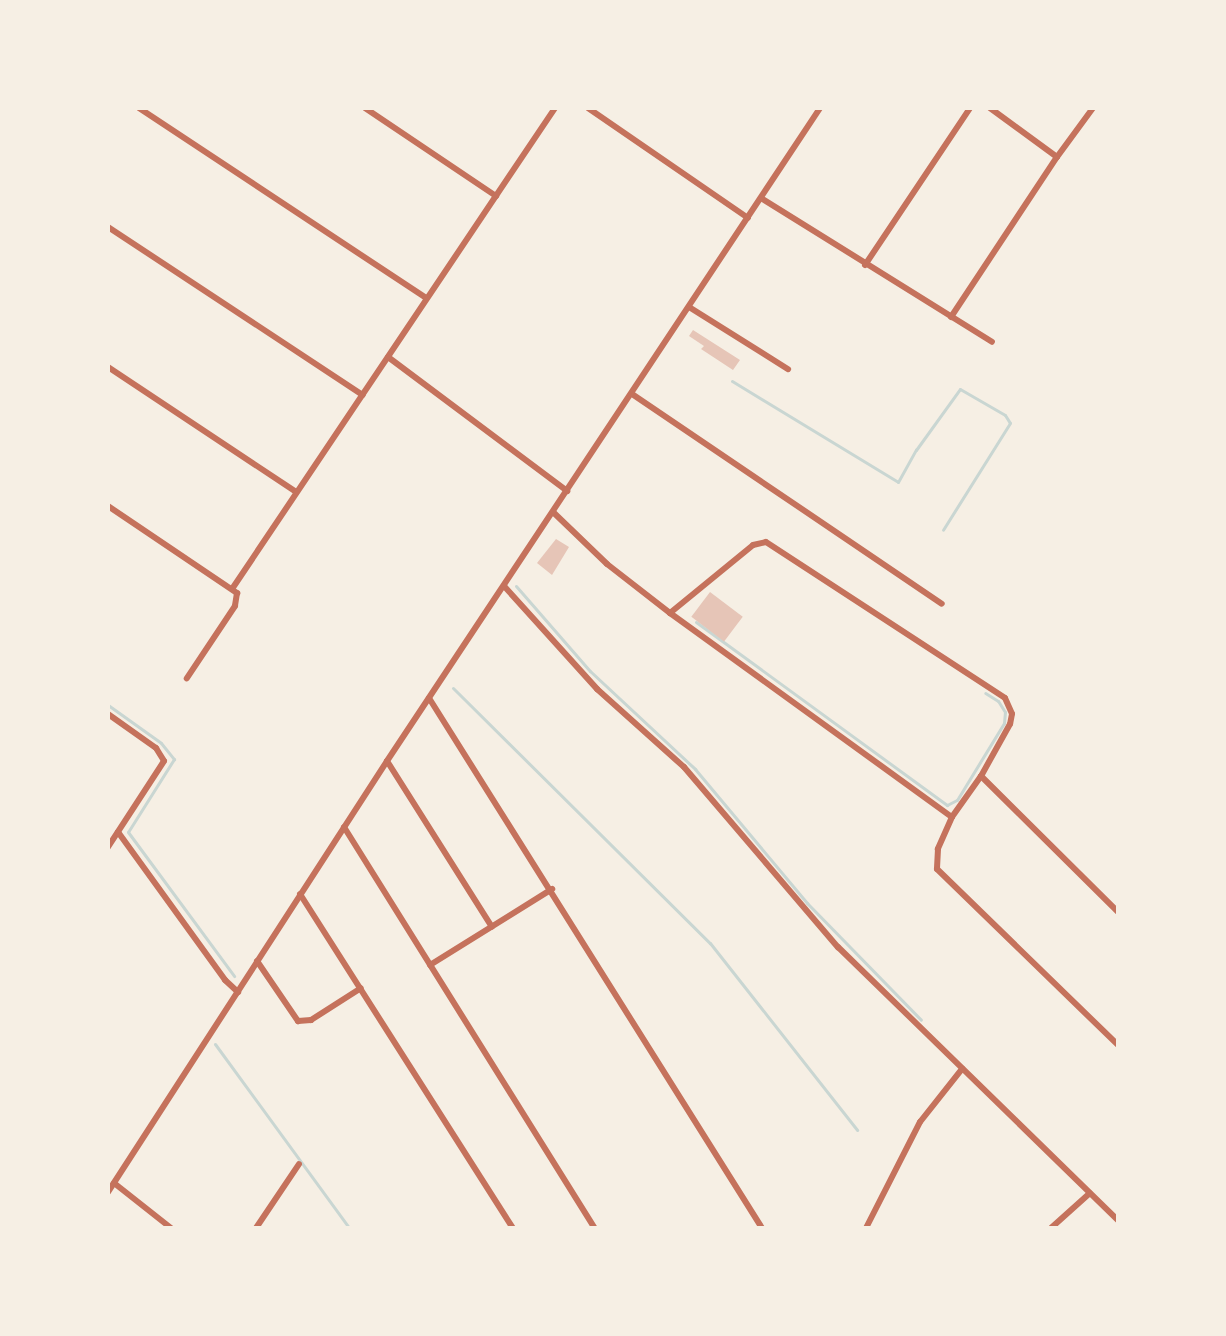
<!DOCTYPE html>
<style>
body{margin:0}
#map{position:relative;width:1226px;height:1336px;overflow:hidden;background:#f6efe4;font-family:Helvetica,sans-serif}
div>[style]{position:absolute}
.stream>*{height:3px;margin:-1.5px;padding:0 1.5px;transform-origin:1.5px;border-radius:1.5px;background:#c9d6d2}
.building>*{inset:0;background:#e6c5b7;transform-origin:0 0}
.minor>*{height:6px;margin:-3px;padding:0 3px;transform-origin:3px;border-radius:3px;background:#c5725c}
span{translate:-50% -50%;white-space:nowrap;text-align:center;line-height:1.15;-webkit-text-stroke:7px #f6efe4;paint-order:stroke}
.frame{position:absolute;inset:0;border:110px solid #f6efe4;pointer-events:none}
</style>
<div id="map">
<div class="stream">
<div style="left:732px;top:381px;width:194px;rotate:31.3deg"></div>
<div style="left:898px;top:482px;width:37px;rotate:-61deg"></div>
<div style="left:916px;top:450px;width:75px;rotate:-54.2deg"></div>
<div style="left:960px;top:389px;width:52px;rotate:30deg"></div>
<div style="left:1005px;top:415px;width:9px;rotate:58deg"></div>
<div style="left:1010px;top:423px;width:126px;rotate:122.1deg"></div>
<div style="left:516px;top:586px;width:113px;rotate:49deg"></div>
<div style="left:590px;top:671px;width:144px;rotate:43deg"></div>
<div style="left:695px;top:769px;width:175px;rotate:50.1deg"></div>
<div style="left:807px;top:903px;width:163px;rotate:45.7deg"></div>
<div style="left:696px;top:622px;width:311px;rotate:36.1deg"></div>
<div style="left:947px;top:805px;width:11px;rotate:-27deg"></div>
<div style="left:957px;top:800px;width:90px;rotate:-58.6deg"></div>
<div style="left:1004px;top:723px;width:11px;rotate:-85deg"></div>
<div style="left:1005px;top:712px;width:13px;rotate:-122deg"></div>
<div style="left:998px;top:701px;width:15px;rotate:-148deg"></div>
<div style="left:453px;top:688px;width:362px;rotate:44.8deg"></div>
<div style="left:710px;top:943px;width:238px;rotate:51.8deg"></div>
<div style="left:108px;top:705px;width:65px;rotate:35.6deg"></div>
<div style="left:161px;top:743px;width:21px;rotate:51deg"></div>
<div style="left:174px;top:759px;width:86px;rotate:122.2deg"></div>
<div style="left:128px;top:832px;width:179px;rotate:53.6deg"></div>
<div style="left:215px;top:1044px;width:228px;rotate:53.9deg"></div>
</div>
<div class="building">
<div style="clip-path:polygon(693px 330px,740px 360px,733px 370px,701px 349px,704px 346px,689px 336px)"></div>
<div style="clip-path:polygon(556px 539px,569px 547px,552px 575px,537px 563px)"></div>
<div style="left:710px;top:592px;width:41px;height:31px;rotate:37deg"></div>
</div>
<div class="minor">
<div style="left:139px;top:108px;width:344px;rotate:33.5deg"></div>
<div style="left:365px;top:108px;width:158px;rotate:33.9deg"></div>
<div style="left:588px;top:108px;width:194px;rotate:34.5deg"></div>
<div style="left:990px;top:108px;width:83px;rotate:36.2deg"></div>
<div style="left:761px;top:198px;width:272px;rotate:31.9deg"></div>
<div style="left:108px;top:227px;width:305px;rotate:33.4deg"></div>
<div style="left:865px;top:265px;width:189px;rotate:-56.2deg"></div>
<div style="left:689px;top:307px;width:117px;rotate:32.1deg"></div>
<div style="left:951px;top:317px;width:192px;rotate:-56.5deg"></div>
<div style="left:1057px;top:157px;width:61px;rotate:-53.7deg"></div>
<div style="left:388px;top:357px;width:224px;rotate:36.8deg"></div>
<div style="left:108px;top:367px;width:226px;rotate:33.6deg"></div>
<div style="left:632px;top:394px;width:374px;rotate:34.1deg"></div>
<div style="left:108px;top:506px;width:156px;rotate:34deg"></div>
<div style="left:237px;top:593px;width:13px;rotate:99deg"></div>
<div style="left:235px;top:606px;width:87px;rotate:123.7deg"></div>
<div style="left:553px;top:512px;width:75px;rotate:43.9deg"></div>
<div style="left:607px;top:564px;width:80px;rotate:37.9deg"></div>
<div style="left:670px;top:613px;width:348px;rotate:35.9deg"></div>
<div style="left:504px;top:586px;width:139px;rotate:47.9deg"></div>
<div style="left:597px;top:689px;width:117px;rotate:41.9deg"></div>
<div style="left:684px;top:767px;width:237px;rotate:49.5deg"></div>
<div style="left:838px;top:947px;width:391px;rotate:44.3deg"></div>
<div style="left:232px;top:589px;width:579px;rotate:-56.12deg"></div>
<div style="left:670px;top:613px;width:107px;rotate:-39.3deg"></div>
<div style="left:753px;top:545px;width:13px;rotate:-13deg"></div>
<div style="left:766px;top:542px;width:285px;rotate:33.1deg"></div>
<div style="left:1005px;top:698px;width:17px;rotate:66deg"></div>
<div style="left:1012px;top:714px;width:10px;rotate:101deg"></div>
<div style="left:1010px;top:724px;width:60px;rotate:119.1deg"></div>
<div style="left:981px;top:776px;width:50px;rotate:125.3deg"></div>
<div style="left:952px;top:817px;width:35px;rotate:114deg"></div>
<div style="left:938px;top:849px;width:20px;rotate:93deg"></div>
<div style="left:937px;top:869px;width:252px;rotate:44.2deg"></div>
<div style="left:429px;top:698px;width:626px;rotate:57.86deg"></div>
<div style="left:108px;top:714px;width:59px;rotate:35.3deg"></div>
<div style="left:156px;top:748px;width:15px;rotate:58deg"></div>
<div style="left:164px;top:761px;width:103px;rotate:123.1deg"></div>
<div style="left:387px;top:761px;width:196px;rotate:57.7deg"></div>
<div style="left:981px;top:776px;width:193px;rotate:44.8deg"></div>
<div style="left:344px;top:827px;width:473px;rotate:58deg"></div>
<div style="left:118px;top:832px;width:183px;rotate:54.1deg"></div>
<div style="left:225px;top:980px;width:18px;rotate:43deg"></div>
<div style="left:300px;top:894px;width:396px;rotate:57.5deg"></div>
<div style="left:257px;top:961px;width:73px;rotate:55.7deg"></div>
<div style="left:298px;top:1021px;width:13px;rotate:-4deg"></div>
<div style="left:311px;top:1020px;width:59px;rotate:-32.6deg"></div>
<div style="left:430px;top:965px;width:144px;rotate:-31.9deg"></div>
<div style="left:114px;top:1183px;width:73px;rotate:38.3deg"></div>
<div style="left:108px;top:1192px;width:513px;rotate:-57.08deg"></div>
<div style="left:387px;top:761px;width:784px;rotate:-56.45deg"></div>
<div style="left:256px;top:1228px;width:77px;rotate:-56.1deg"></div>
<div style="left:866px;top:1228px;width:119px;rotate:-63deg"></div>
<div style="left:920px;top:1122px;width:68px;rotate:-51.6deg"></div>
<div style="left:1051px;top:1228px;width:52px;rotate:-41.9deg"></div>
</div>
<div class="frame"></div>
</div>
